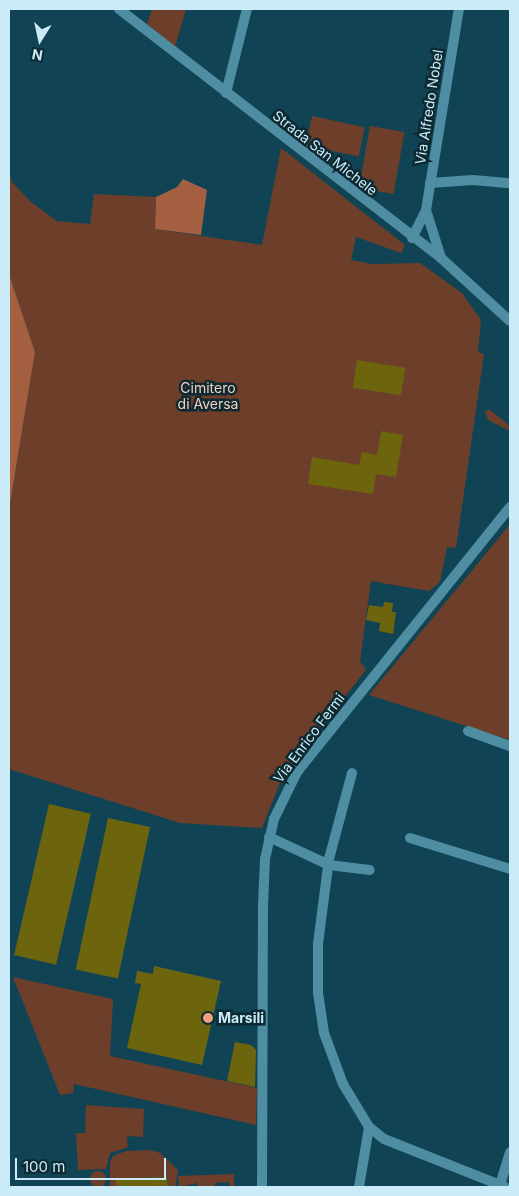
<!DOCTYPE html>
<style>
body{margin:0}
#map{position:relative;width:519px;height:1196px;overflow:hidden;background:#104455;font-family:Inter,sans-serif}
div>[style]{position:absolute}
.green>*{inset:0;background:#6d3e29;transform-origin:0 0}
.round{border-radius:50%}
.forest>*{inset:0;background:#a45f40}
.building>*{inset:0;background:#6c650e;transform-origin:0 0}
.street>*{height:10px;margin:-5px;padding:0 5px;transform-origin:5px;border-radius:5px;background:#4f8da3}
.dots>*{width:14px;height:14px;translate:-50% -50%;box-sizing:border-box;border:2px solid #0d2932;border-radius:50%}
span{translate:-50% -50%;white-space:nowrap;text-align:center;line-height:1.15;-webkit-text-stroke:5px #0d2932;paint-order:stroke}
.street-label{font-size:14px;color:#cbebf8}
.park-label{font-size:14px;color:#f8cfbe}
.poi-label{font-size:14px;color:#cbebf8;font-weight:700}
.left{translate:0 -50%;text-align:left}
.frame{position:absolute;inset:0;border:10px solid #cbebf8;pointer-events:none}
.north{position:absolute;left:15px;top:15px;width:50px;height:50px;-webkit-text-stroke:4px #0d2932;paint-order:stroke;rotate:190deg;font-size:14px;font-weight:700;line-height:20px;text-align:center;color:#cbebf8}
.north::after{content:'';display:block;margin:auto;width:18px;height:22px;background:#cbebf8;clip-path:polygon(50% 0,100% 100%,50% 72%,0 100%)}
.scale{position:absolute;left:15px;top:1158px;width:151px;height:22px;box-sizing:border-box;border:2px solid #cbebf8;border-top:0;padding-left:6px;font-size:15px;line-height:18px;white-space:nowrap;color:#cbebf8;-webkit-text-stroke:4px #0d2932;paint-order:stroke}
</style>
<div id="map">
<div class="green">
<div style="clip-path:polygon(152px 9px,186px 9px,175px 47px,147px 24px)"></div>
<div style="left:312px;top:116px;width:54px;height:30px;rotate:12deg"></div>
<div style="left:370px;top:126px;width:35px;height:63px;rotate:10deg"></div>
<div style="clip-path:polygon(281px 148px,405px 245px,401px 253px,356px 237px,351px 260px,372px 264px,420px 263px,462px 293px,481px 320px,478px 352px,484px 354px,456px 548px,447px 547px,440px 582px,429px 591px,371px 581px,360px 661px,366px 670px,283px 775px,262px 828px,180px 823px,9px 769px,9px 510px,35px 352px,9px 274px,9px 171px,12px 182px,31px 202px,57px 221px,90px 224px,94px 194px,156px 197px,155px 229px,262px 245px)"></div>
<div style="clip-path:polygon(489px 409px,510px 426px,510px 431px,488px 420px,485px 412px)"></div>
<div style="clip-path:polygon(510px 524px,510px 740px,369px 695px,493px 545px)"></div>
<div style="clip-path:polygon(13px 977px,113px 999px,110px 1056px,257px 1088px,256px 1125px,74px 1084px,73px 1093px,60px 1095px)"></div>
<div style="clip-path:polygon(86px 1105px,144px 1109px,143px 1137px,127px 1136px,128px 1147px,110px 1153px,106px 1169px,78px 1170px,76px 1133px,85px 1133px)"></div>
<div style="clip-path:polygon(150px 1150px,160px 1153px,178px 1170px,175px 1187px,168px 1187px,167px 1177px,117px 1179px,117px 1187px,110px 1187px,110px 1162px,113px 1156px,126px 1151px)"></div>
<div class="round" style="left:90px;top:1171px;width:16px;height:16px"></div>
<div style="clip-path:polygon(234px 1174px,234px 1187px,230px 1187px,229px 1182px,215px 1183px,215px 1187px,198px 1187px,197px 1183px,179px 1187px,178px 1176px)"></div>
</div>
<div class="forest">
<div style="clip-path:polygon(183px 179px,207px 190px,201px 235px,155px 229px,156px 197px,177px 187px)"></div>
<div style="clip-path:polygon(9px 274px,35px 352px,9px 510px)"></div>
</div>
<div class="building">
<div style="left:357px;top:360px;width:49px;height:28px;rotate:9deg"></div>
<div style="clip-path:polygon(381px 431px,403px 435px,396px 477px,376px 474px,373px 494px,308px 484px,312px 457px,359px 465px,362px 452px,377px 455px)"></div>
<div style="clip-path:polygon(384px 602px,393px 603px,392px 612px,396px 612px,393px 634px,379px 631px,380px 623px,366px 620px,369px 605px,383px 607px)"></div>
<div style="left:49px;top:804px;width:43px;height:155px;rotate:13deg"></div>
<div style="left:108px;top:818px;width:43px;height:155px;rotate:12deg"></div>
<div style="clip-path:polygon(154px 966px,221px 981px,202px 1065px,127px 1048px,141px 984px,135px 983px,137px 971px,153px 974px)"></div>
<div style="clip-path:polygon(235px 1042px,251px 1045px,256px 1050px,255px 1087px,227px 1081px)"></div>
<div style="clip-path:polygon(167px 1177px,168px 1187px,117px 1187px,116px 1179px)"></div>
</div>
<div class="street">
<div style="left:119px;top:9px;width:407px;rotate:37.7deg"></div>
<div style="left:441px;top:258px;width:93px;rotate:42.4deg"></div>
<div style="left:226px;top:93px;width:87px;rotate:-76deg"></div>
<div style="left:430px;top:183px;width:43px;rotate:-4deg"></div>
<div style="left:473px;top:180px;width:37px;rotate:5deg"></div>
<div style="left:426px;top:210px;width:50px;rotate:72.6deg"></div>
<div style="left:412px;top:238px;width:31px;rotate:-63deg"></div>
<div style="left:426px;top:210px;width:204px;rotate:-80.7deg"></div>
<div style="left:468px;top:731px;width:45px;rotate:19.7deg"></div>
<div style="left:352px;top:773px;width:89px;rotate:105deg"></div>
<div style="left:329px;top:859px;width:86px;rotate:97.4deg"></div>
<div style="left:318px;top:944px;width:49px;rotate:90deg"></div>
<div style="left:318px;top:993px;width:40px;rotate:81.5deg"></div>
<div style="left:324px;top:1033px;width:54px;rotate:69.6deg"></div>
<div style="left:343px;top:1084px;width:50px;rotate:58.8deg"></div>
<div style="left:369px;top:1127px;width:19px;rotate:39deg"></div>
<div style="left:384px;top:1139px;width:130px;rotate:21.6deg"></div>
<div style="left:269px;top:837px;width:66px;rotate:25deg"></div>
<div style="left:329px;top:865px;width:41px;rotate:7deg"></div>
<div style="left:410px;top:838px;width:105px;rotate:17.2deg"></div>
<div style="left:500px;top:1185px;width:34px;rotate:-73deg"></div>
<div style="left:262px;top:1187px;width:282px;rotate:-89.8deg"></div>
<div style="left:263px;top:905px;width:46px;rotate:-87.5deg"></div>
<div style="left:265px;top:859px;width:41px;rotate:-77.3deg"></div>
<div style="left:274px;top:819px;width:52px;rotate:-63.9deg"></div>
<div style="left:297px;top:772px;width:340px;rotate:-51.2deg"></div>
<div style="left:359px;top:1187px;width:61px;rotate:-80.5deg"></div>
</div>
<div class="dots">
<div style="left:208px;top:1018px;background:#f2a17e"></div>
</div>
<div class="street-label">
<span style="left:429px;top:107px;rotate:-81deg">Via Alfredo Nobel</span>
<span style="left:325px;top:153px;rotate:38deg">Strada San Michele</span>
<span style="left:309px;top:738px;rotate:-53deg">Via Enrico Fermi</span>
</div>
<div class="park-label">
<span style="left:208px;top:396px">Cimitero<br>di Aversa</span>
</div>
<div class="poi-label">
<span class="left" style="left:218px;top:1018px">Marsili</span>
</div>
<div class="frame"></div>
<div class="north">N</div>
<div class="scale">100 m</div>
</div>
